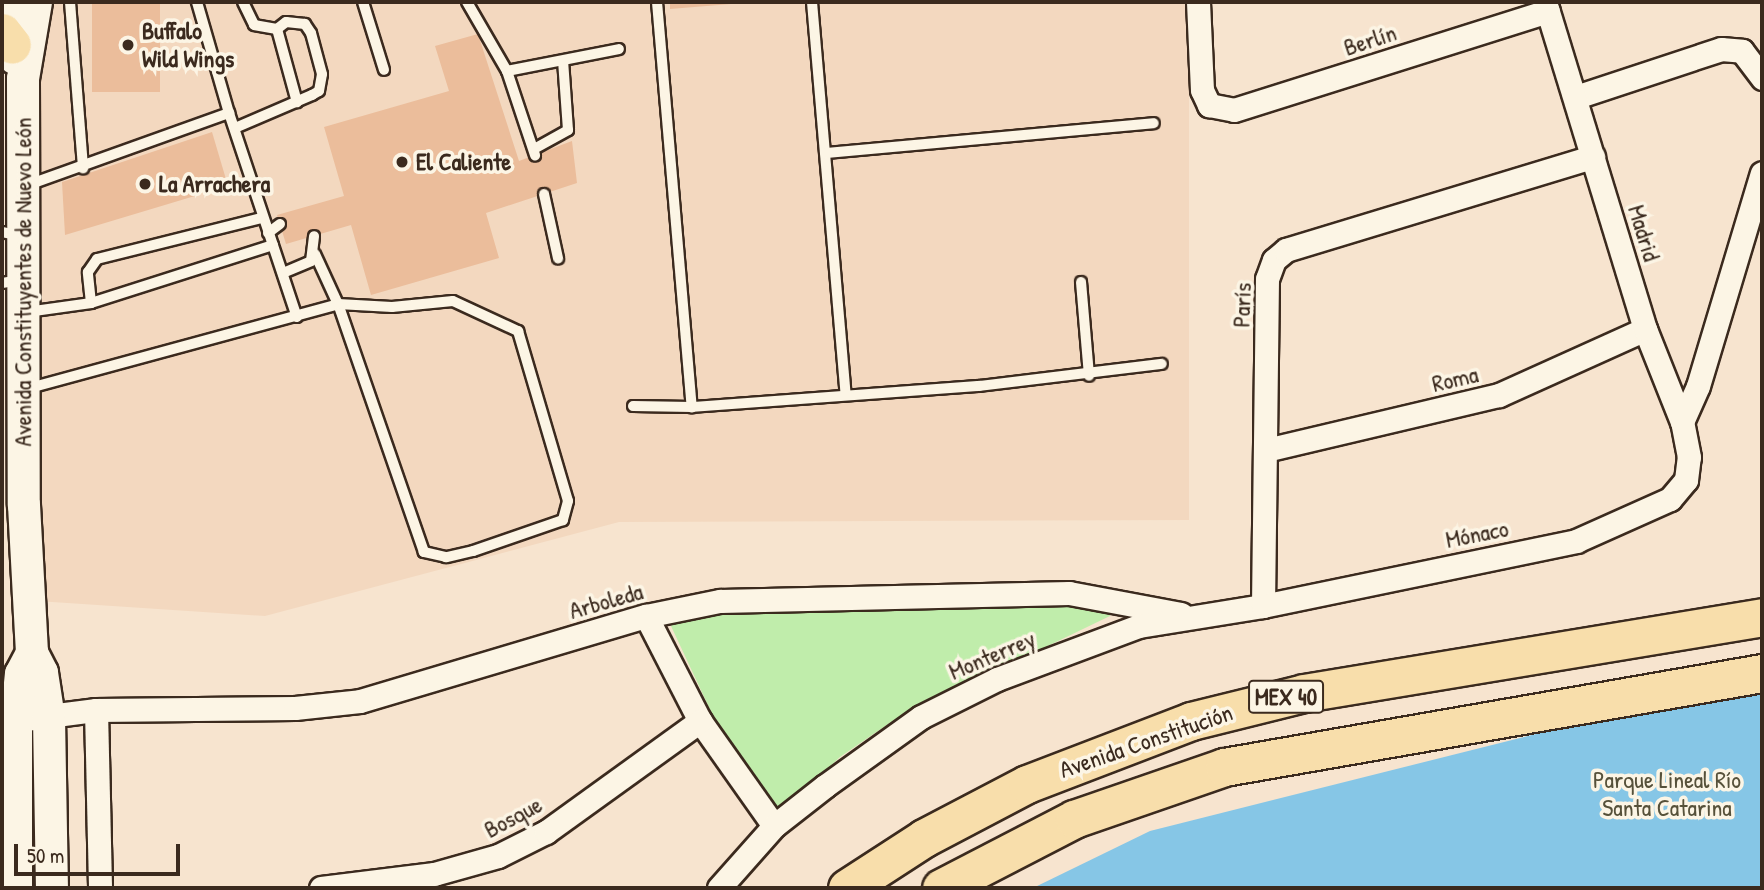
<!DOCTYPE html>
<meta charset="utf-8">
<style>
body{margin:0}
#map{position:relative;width:1764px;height:890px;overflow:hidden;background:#f7e4cf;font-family:"Patrick Hand",sans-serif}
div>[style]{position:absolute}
.built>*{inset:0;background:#f3d8bf}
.green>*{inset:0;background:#c0edab}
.water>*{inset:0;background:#86c6e6}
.building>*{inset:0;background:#ebbd9b;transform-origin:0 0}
.roads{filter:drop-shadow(2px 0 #3b2a1e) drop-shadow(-2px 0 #3b2a1e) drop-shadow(0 2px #3b2a1e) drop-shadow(0 -2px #3b2a1e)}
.service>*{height:10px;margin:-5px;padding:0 5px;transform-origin:5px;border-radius:5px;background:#fcf5e5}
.minor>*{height:23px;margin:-11.5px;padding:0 11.5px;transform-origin:11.5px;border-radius:11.5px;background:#fcf5e5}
.secondary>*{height:32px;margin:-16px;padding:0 16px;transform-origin:16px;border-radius:16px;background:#fcf5e5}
.trunk>*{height:37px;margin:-18.5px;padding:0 18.5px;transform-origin:18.5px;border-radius:18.5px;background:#f8deab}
.dots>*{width:19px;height:19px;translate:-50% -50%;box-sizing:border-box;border:4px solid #fcf5e5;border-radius:50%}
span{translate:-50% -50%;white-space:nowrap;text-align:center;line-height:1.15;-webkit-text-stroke:7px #fcf5e5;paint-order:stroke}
.shield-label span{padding:2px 5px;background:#fcf5e5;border:2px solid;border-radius:5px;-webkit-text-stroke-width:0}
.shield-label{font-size:23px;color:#3b2a1e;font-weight:700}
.poi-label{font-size:24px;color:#3b2a1e;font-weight:700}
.left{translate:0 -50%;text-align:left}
.street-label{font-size:24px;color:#3b2a1e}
.park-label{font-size:24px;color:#56513a}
.frame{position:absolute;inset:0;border:4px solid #3b2a1e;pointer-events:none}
.scale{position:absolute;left:14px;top:844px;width:166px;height:32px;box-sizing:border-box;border:4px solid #3b2a1e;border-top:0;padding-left:9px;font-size:21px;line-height:24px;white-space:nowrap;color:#3b2a1e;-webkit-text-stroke:5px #fcf5e5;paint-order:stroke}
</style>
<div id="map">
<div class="built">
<div style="clip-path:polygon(33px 2px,1189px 2px,1189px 520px,619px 522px,265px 616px,37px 601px)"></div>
</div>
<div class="green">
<div style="clip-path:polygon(1096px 604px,1111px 609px,1110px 616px,894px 720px,840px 757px,785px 809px,778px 809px,713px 716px,671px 626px,676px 617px,770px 609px)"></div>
</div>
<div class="water">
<div style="clip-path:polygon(1762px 694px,1762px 888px,1033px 888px,1150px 831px,1655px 704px)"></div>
</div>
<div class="building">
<div style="left:92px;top:2px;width:68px;height:90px"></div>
<div style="clip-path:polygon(670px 2px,731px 2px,731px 4px,670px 9px)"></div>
<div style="clip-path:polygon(478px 34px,519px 161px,572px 141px,577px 183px,486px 213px,499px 258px,371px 295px,351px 225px,286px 244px,277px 215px,344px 196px,324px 127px,449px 91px,435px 46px)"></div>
<div style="clip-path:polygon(212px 132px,228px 186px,65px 235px,62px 182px)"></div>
</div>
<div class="roads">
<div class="service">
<div style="left:70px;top:2px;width:167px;rotate:85.5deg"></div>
<div style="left:243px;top:2px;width:25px;rotate:64deg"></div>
<div style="left:254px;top:25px;width:23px;rotate:10deg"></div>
<div style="left:363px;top:2px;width:71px;rotate:72.8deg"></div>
<div style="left:467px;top:2px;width:80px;rotate:59.9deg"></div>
<div style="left:507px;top:71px;width:89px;rotate:71.6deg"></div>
<div style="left:657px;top:2px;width:407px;rotate:85.1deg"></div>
<div style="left:812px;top:2px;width:394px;rotate:85.1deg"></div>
<div style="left:507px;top:71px;width:114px;rotate:-11.1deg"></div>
<div style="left:229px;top:113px;width:215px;rotate:71.6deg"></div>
<div style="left:235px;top:128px;width:84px;rotate:-23.2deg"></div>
<div style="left:312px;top:95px;width:8px;rotate:-30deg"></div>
<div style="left:319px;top:91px;width:17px;rotate:-80deg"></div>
<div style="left:322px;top:74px;width:42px;rotate:-105deg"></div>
<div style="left:311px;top:33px;width:11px;rotate:-124deg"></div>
<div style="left:305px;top:24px;width:19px;rotate:-174deg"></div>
<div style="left:286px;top:22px;width:11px;rotate:142deg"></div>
<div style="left:277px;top:29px;width:76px;rotate:74.7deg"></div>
<div style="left:534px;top:149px;width:39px;rotate:-29deg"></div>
<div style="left:568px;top:130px;width:69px;rotate:-94.1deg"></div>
<div style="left:826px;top:153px;width:329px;rotate:-5.2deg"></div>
<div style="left:25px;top:186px;width:217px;rotate:-19.7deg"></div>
<div style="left:229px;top:113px;width:116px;rotate:-106.1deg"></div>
<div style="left:544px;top:194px;width:66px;rotate:77.7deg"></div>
<div style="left:2px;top:232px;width:19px;rotate:12deg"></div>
<div style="left:268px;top:233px;width:15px;rotate:-37deg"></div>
<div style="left:283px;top:273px;width:30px;rotate:-23deg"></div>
<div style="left:311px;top:261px;width:25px;rotate:-83deg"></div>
<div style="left:1081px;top:282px;width:94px;rotate:85.1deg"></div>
<div style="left:2px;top:283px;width:19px;rotate:-9deg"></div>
<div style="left:91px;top:303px;width:31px;rotate:-96deg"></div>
<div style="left:88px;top:272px;width:16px;rotate:-55deg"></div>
<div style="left:97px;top:259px;width:170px;rotate:-14deg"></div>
<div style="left:27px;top:312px;width:65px;rotate:-8deg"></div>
<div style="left:91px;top:303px;width:191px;rotate:-17.7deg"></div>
<div style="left:26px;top:389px;width:323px;rotate:-15.2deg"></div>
<div style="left:338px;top:304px;width:54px;rotate:3.2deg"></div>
<div style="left:392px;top:307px;width:61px;rotate:-5.6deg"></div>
<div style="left:453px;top:301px;width:72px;rotate:24.8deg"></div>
<div style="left:518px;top:331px;width:177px;rotate:73.6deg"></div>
<div style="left:568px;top:501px;width:20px;rotate:105deg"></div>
<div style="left:563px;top:520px;width:95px;rotate:161deg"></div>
<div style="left:473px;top:551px;width:28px;rotate:167deg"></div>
<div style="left:446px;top:557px;width:23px;rotate:-167deg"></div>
<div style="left:424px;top:552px;width:262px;rotate:-109.1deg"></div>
<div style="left:338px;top:304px;width:55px;rotate:-114.7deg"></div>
<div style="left:633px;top:406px;width:59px;rotate:1deg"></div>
<div style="left:692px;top:407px;width:288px;rotate:-4.2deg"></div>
<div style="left:979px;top:386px;width:184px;rotate:-6.9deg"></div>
</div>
<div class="minor">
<div style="left:1198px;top:2px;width:88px;rotate:87.4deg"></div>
<div style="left:1202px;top:90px;width:17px;rotate:65deg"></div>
<div style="left:1209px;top:105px;width:25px;rotate:11deg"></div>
<div style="left:1234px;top:110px;width:329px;rotate:-17.5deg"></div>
<div style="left:1576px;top:97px;width:153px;rotate:-18.3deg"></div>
<div style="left:1721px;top:49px;width:21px;rotate:5deg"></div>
<div style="left:1742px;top:51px;width:34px;rotate:53deg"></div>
<div style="left:1682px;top:422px;width:39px;rotate:-66deg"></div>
<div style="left:1698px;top:386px;width:222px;rotate:-73.3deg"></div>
<div style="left:1266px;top:450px;width:239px;rotate:-13.3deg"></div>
<div style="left:1499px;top:395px;width:160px;rotate:-24.3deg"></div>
<div style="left:1263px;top:606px;width:327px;rotate:-89.3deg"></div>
<div style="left:1267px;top:279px;width:20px;rotate:-70deg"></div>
<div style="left:1274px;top:260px;width:16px;rotate:-40deg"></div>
<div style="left:1286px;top:250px;width:321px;rotate:-16.9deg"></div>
<div style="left:646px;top:616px;width:118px;rotate:62.8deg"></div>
<div style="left:700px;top:721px;width:128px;rotate:54.8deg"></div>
<div style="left:96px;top:710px;width:178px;rotate:88.7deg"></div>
<div style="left:2px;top:722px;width:95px;rotate:-7.3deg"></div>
<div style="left:96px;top:710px;width:199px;rotate:-0.6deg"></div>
<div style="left:295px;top:708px;width:65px;rotate:-6.1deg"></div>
<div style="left:360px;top:701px;width:298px;rotate:-16.6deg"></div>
<div style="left:646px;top:616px;width:76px;rotate:-11.5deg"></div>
<div style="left:720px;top:601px;width:349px;rotate:-1.3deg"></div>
<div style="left:1069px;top:593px;width:114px;rotate:10.6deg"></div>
<div style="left:321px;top:888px;width:114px;rotate:-7.1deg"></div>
<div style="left:434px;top:874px;width:66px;rotate:-15.7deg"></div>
<div style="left:498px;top:856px;width:54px;rotate:-26.6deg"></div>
<div style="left:546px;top:832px;width:190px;rotate:-35.8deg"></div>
<div style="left:719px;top:888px;width:83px;rotate:-48.4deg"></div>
<div style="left:774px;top:826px;width:65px;rotate:-38.1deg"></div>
<div style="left:825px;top:786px;width:118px;rotate:-35.7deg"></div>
<div style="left:921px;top:717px;width:85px;rotate:-26.6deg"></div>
<div style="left:997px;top:679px;width:152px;rotate:-20.5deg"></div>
<div style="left:1139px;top:626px;width:126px;rotate:-9.2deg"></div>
<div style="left:1263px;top:606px;width:320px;rotate:-11.7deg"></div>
<div style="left:1576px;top:541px;width:103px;rotate:-24.1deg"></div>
<div style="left:1670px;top:499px;width:25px;rotate:-50deg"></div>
<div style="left:1686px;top:480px;width:23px;rotate:-83deg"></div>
<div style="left:1689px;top:457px;width:36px;rotate:-101deg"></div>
<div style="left:1682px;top:422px;width:100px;rotate:-111.7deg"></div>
<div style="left:1645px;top:329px;width:342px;rotate:-107deg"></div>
</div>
<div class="secondary">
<div style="left:7px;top:2px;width:57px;rotate:81.9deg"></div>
<div style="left:36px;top:2px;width:78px;rotate:99.6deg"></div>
<div style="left:23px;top:79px;width:426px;rotate:89.9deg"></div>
<div style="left:24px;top:505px;width:148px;rotate:86.9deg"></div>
<div style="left:32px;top:653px;width:22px;rotate:63deg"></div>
<div style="left:42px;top:673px;width:46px;rotate:81.2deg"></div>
<div style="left:49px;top:718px;width:170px;rotate:89deg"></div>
<div style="left:16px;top:888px;width:166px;rotate:-90deg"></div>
<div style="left:16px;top:722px;width:48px;rotate:-84.1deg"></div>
<div style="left:21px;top:674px;width:24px;rotate:-62deg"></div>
</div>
<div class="trunk">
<div style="left:2px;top:32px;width:16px;rotate:52deg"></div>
<div style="left:847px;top:888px;width:92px;rotate:-33deg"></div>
<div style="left:924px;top:838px;width:116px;rotate:-27.7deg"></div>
<div style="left:1027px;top:784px;width:176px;rotate:-21deg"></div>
<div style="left:1191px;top:721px;width:116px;rotate:-13.9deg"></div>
<div style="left:1304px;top:693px;width:464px;rotate:-9.4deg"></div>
<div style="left:941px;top:888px;width:150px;rotate:-27.4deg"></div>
<div style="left:1074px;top:819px;width:159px;rotate:-19.1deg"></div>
<div style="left:1224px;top:767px;width:546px;rotate:-9.91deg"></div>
</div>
</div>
<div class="dots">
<div style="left:128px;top:45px;background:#3b2a1e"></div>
<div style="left:402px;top:162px;background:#3b2a1e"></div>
<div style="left:145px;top:184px;background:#3b2a1e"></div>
</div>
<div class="shield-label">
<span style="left:1286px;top:697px">MEX 40</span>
</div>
<div class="poi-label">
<span class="left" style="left:142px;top:45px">Buffalo<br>Wild Wings</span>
<span class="left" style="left:416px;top:162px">El Caliente</span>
<span class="left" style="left:159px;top:184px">La Arrachera</span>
</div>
<div class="street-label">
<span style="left:1370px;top:40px;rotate:-18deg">Berlín</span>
<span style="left:1644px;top:233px;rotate:73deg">Madrid</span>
<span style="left:23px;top:282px;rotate:-90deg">Avenida Constituyentes de Nuevo León</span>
<span style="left:1242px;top:305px;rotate:-88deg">París</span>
<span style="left:1455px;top:379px;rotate:-13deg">Roma</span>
<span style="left:1477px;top:534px;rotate:-11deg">Mónaco</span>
<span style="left:606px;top:601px;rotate:-16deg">Arboleda</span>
<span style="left:992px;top:655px;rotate:-23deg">Monterrey</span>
<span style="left:1146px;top:741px;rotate:-19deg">Avenida Constitución</span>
<span style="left:513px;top:817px;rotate:-28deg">Bosque</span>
</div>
<div class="park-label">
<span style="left:1667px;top:794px">Parque Lineal Río<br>Santa Catarina</span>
</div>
<div class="frame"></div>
<div class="scale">50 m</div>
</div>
